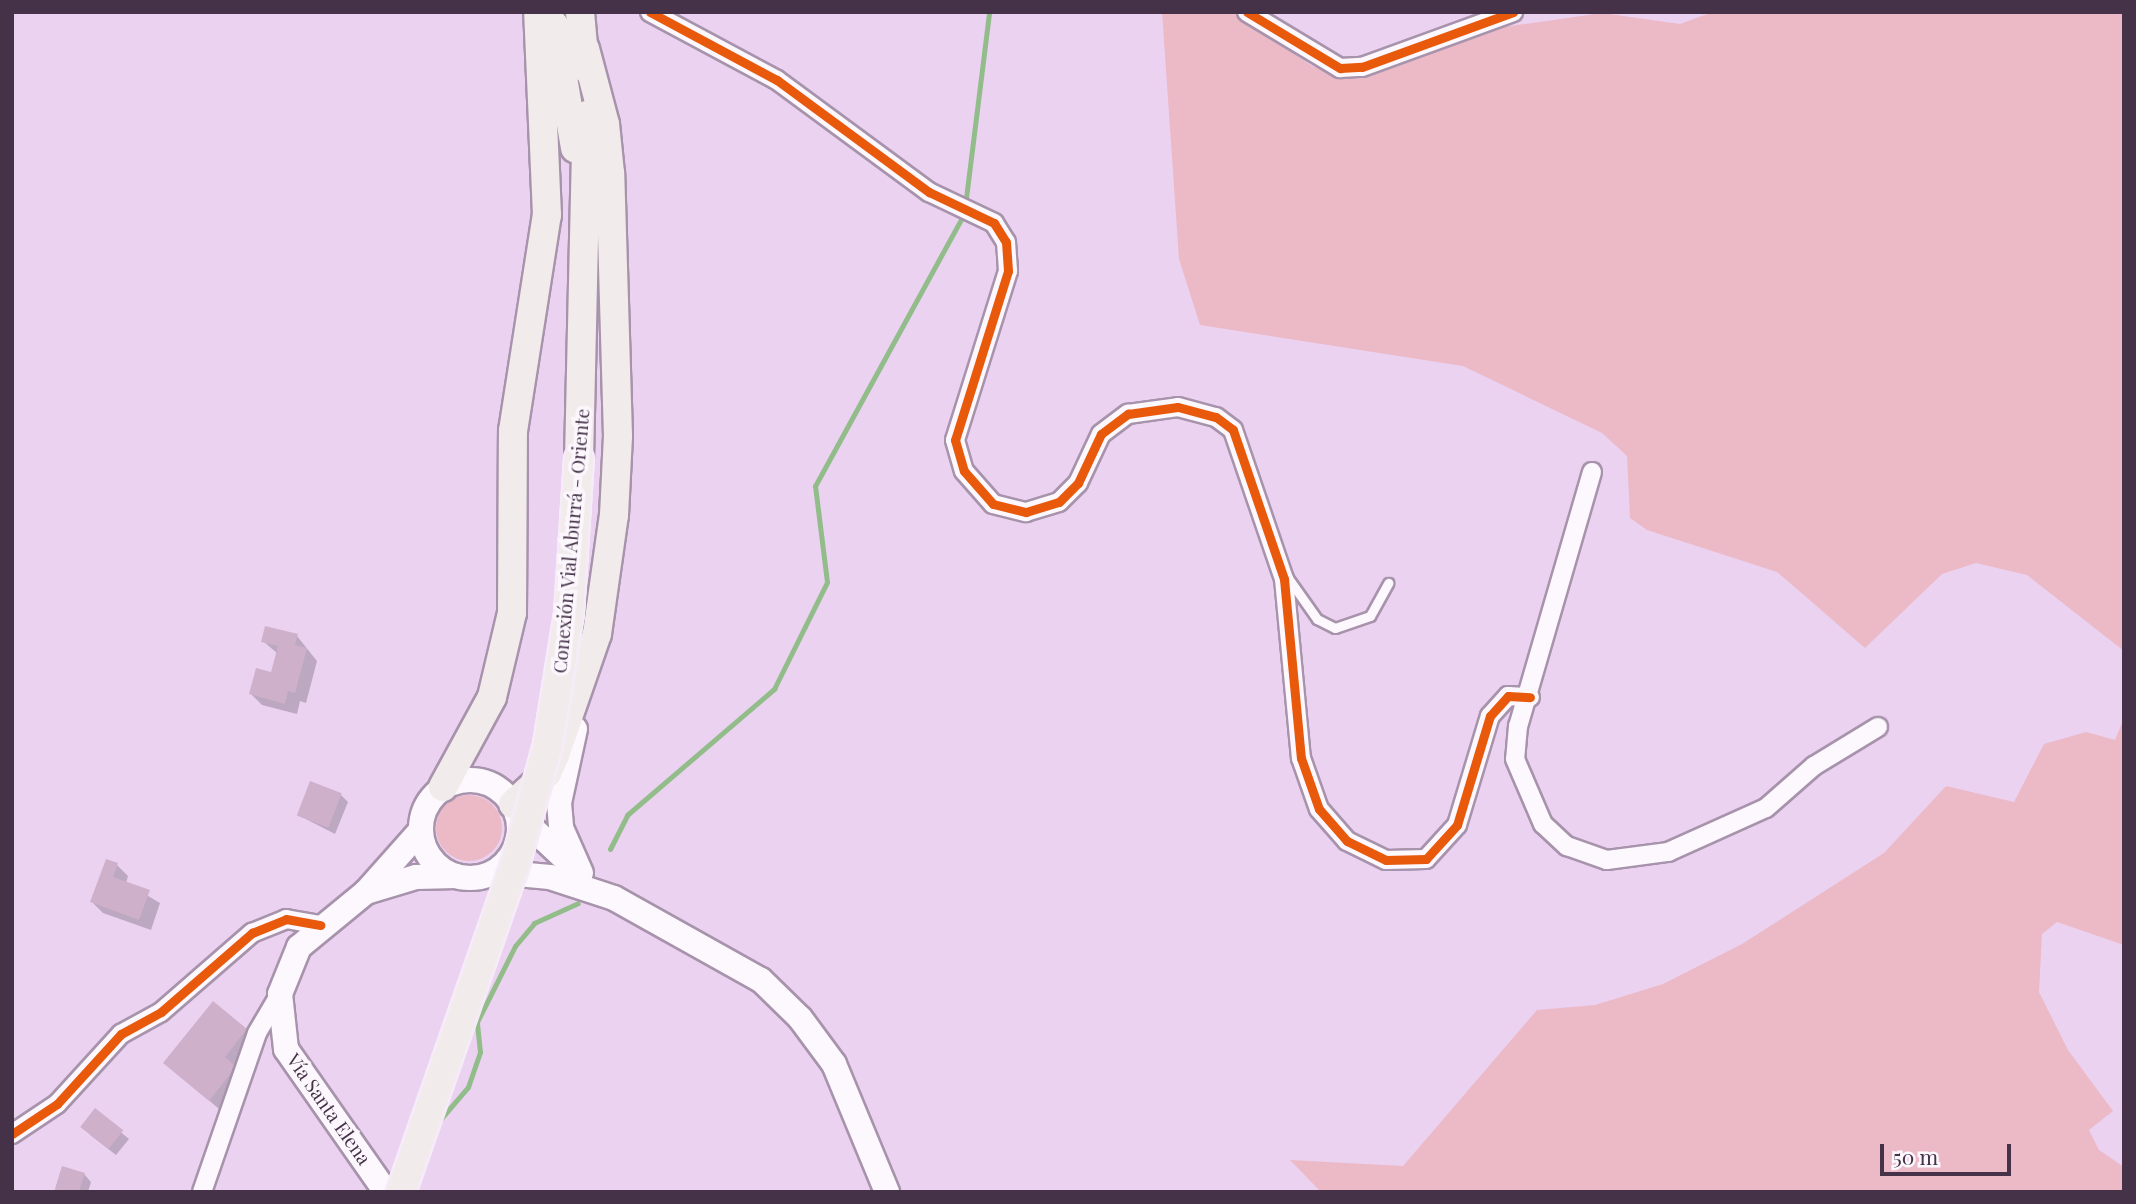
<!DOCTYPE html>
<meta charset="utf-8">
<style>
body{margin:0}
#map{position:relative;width:2136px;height:1204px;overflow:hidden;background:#ecd2f1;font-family:"Playfair Display",serif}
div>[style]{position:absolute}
.green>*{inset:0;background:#ecb9c6}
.round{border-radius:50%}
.shadow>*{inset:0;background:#0003}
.stream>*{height:5px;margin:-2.5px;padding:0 2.5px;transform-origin:2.5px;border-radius:2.5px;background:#92bd8b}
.building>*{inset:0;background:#ceb0ca;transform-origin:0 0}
.roads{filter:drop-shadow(2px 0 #a793ab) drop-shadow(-2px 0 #a793ab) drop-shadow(0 2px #a793ab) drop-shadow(0 -2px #a793ab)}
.service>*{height:9px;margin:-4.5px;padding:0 4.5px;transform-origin:4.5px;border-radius:4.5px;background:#fcf8fd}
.minor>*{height:18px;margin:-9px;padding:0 9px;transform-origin:9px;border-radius:9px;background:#fcf8fd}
.secondary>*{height:24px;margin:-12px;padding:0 12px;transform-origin:12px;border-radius:12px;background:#fcf8fd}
.secondary>.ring{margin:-12px;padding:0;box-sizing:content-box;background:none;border:24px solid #fcf8fd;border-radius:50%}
.primary>*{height:28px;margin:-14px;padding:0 14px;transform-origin:14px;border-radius:14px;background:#f2ebeb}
.bridges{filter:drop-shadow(2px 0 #f6ebf9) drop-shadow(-2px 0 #f6ebf9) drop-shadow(0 2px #f6ebf9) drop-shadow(0 -2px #f6ebf9)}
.primary-bridge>*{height:28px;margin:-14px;padding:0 14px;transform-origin:14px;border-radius:14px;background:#f2ebeb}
.cycleway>*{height:9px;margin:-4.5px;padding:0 4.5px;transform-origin:4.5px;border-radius:4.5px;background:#e8590c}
span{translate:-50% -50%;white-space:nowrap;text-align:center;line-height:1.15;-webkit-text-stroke:7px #fcf7fd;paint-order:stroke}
.street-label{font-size:19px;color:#453248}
.frame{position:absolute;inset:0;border:14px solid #453248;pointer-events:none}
.scale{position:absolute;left:1880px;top:1144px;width:131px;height:32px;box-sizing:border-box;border:4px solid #453248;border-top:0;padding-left:9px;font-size:21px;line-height:24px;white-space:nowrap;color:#453248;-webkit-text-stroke:5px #fcf7fd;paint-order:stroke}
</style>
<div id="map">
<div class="green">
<div style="clip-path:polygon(1162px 12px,1232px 12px,1312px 66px,1343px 77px,1476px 31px,1602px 13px,1680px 24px,1713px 12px,2124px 12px,2124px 651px,2027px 575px,1976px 563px,1942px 574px,1865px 648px,1777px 572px,1647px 530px,1630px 518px,1627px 456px,1602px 433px,1463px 366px,1200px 325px,1179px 259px)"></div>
<div style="clip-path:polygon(2124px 718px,2124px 945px,2057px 922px,2042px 934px,2039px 992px,2068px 1050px,2113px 1111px,2089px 1130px,2099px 1150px,2124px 1167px,2124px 1192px,1321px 1192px,1290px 1160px,1403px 1166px,1537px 1010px,1595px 1005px,1663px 984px,1742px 944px,1884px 853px,1946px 786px,2014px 802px,2044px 744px,2086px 732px,2115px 740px)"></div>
<div class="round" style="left:436px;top:795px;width:66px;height:66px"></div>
</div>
<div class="shadow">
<div style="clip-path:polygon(297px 636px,317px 661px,306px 703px,300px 701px,297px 714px,262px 705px,251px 694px,273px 674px,278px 654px,263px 641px)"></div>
<div style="clip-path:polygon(341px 795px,348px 802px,335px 834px,298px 815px)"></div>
<div style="clip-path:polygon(117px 865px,128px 876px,126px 883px,160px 903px,151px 930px,103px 913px,92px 902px)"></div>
<div style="clip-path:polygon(245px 1030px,261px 1045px,225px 1114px,165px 1063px)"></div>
<div style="clip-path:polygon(95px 1111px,129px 1139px,116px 1155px,89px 1134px)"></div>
<div style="clip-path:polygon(84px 1174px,91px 1182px,88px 1192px,56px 1192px)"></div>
</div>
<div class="stream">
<div style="left:610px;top:849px;width:38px;rotate:-63deg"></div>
<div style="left:627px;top:815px;width:194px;rotate:-40.6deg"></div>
<div style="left:774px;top:689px;width:119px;rotate:-63.6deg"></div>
<div style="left:827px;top:582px;width:97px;rotate:-97.1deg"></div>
<div style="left:815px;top:486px;width:310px;rotate:-61.3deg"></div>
<div style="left:964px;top:214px;width:204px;rotate:-82.9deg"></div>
<div style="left:438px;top:1122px;width:46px;rotate:-49.4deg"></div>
<div style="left:468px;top:1087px;width:37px;rotate:-71deg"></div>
<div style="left:480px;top:1052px;width:30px;rotate:-96deg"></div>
<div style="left:477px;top:1022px;width:85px;rotate:-63.4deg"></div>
<div style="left:515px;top:946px;width:30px;rotate:-50deg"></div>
<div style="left:534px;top:923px;width:48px;rotate:-24.4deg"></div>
</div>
<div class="building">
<div style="clip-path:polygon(265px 626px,298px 634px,295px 645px,307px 648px,295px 693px,288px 691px,285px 704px,249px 694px,256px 668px,271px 672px,278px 646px,261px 642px)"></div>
<div style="left:310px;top:781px;width:34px;height:37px;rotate:21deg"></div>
<div style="clip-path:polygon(106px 859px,118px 863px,113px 877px,150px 890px,139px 920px,90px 902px)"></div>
<div style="clip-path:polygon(213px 1001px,247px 1029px,225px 1057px,234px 1065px,231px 1073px,209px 1101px,163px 1063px)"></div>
<div style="left:95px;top:1108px;width:36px;height:24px;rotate:38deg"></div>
<div style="clip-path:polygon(62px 1166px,85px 1173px,79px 1192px,54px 1192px)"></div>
</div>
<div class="roads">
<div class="service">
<div style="left:1286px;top:575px;width:54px;rotate:54.8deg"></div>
<div style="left:1317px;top:619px;width:20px;rotate:27deg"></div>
<div style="left:1335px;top:628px;width:37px;rotate:-19deg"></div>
<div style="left:1370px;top:616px;width:38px;rotate:-61deg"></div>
</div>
<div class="minor">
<div style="left:650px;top:12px;width:144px;rotate:28.2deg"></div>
<div style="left:777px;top:80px;width:189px;rotate:36.4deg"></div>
<div style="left:929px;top:192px;width:72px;rotate:25.5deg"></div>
<div style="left:994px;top:223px;width:22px;rotate:58deg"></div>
<div style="left:1006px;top:242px;width:29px;rotate:86deg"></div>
<div style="left:1008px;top:271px;width:177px;rotate:107.4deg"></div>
<div style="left:955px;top:440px;width:32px;rotate:74deg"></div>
<div style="left:964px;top:471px;width:44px;rotate:48.7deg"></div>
<div style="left:993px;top:504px;width:34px;rotate:14deg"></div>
<div style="left:1026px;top:512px;width:34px;rotate:-17deg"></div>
<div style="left:1059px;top:502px;width:27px;rotate:-45deg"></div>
<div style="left:1078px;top:483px;width:54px;rotate:-64.9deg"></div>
<div style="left:1101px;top:434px;width:34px;rotate:-37deg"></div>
<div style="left:1128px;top:414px;width:50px;rotate:-8deg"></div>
<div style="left:1178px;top:407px;width:39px;rotate:15deg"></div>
<div style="left:1216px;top:417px;width:21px;rotate:37deg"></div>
<div style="left:1233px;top:430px;width:157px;rotate:71.1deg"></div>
<div style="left:1284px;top:579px;width:180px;rotate:84.6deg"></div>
<div style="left:1301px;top:758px;width:54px;rotate:70.6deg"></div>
<div style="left:1319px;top:809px;width:43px;rotate:48.8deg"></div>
<div style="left:1347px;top:841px;width:43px;rotate:26deg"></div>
<div style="left:1386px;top:860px;width:40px;rotate:-1.4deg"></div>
<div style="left:1426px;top:859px;width:46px;rotate:-47.6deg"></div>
<div style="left:1457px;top:825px;width:114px;rotate:-73.2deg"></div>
<div style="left:1490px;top:716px;width:27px;rotate:-48deg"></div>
<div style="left:1508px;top:696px;width:22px;rotate:3deg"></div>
<div style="left:1247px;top:12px;width:109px;rotate:31.1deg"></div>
<div style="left:1340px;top:68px;width:22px;rotate:-3deg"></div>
<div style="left:1362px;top:67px;width:161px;rotate:-20deg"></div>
<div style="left:1592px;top:472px;width:265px;rotate:106.2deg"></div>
<div style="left:1518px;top:726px;width:33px;rotate:95deg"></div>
<div style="left:1515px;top:759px;width:71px;rotate:66.7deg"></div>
<div style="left:1543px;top:824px;width:33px;rotate:43deg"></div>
<div style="left:1567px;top:846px;width:42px;rotate:19.3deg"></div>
<div style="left:1607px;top:860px;width:62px;rotate:-7.5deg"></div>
<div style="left:1668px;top:852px;width:107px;rotate:-24.2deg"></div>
<div style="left:1766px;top:808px;width:64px;rotate:-41.2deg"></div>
<div style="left:1814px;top:766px;width:75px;rotate:-31.4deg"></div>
<div style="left:12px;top:1134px;width:54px;rotate:-33.7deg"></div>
<div style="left:57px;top:1104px;width:95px;rotate:-47.6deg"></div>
<div style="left:121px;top:1034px;width:46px;rotate:-28.8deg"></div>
<div style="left:161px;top:1012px;width:121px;rotate:-41deg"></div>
<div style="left:252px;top:933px;width:37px;rotate:-22deg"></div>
<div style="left:286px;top:919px;width:35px;rotate:10deg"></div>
<div style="left:202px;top:1192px;width:168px;rotate:-70.9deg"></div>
<div style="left:257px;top:1033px;width:45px;rotate:-59.5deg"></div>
</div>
<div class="secondary">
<div style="left:575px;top:729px;width:76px;rotate:102.2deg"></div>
<div style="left:559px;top:803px;width:25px;rotate:85deg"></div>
<div style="left:561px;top:828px;width:49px;rotate:66deg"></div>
<div class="ring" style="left:421px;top:780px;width:74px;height:74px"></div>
<div style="left:517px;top:814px;width:82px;rotate:43deg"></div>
<div style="left:495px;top:872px;width:55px;rotate:5.2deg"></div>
<div style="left:550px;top:877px;width:67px;rotate:18.2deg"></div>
<div style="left:614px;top:898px;width:168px;rotate:29.2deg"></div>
<div style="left:761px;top:980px;width:54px;rotate:44.3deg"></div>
<div style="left:800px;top:1018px;width:57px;rotate:53.5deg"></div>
<div style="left:834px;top:1064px;width:139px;rotate:67.5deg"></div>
<div style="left:366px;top:892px;width:52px;rotate:-16.7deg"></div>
<div style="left:416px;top:877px;width:40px;rotate:-1.4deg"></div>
<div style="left:386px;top:1192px;width:174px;rotate:-125deg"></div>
<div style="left:286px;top:1049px;width:55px;rotate:-96.2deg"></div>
<div style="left:280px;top:994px;width:51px;rotate:-68deg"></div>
<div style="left:299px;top:947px;width:87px;rotate:-39.4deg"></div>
<div style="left:366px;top:892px;width:83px;rotate:-48.4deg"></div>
</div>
<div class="primary">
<div style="left:580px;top:12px;width:56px;rotate:84.9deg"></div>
<div style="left:554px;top:25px;width:125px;rotate:80.3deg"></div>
<div style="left:579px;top:459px;width:344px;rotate:-88.7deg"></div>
<div style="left:443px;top:787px;width:102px;rotate:-61.4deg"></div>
<div style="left:492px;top:697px;width:86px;rotate:-76.6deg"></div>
<div style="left:512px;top:613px;width:182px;rotate:-89.7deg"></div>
<div style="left:513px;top:431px;width:219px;rotate:-81.1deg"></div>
<div style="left:547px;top:215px;width:203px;rotate:-92.5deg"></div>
<div style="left:513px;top:804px;width:46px;rotate:-42.4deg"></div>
<div style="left:547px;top:773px;width:20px;rotate:-66deg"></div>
<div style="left:555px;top:755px;width:128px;rotate:-70.9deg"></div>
<div style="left:597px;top:634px;width:120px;rotate:-81.9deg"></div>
<div style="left:614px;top:515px;width:79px;rotate:-87.1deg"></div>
<div style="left:618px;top:436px;width:263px;rotate:-91.7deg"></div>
<div style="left:610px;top:173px;width:49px;rotate:-95.8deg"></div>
<div style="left:605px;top:124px;width:78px;rotate:-104.9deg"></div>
</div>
</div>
<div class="bridges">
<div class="primary-bridge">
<div style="left:401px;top:1192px;width:346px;rotate:-70.8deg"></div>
<div style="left:515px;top:865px;width:125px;rotate:-74.7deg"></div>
<div style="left:548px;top:744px;width:133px;rotate:-80.9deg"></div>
<div style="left:569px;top:613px;width:154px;rotate:-86.3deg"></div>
</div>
</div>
<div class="cycleway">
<div style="left:650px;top:12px;width:144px;rotate:28.2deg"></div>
<div style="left:777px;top:80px;width:189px;rotate:36.4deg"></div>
<div style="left:929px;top:192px;width:72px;rotate:25.5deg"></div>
<div style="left:994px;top:223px;width:22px;rotate:58deg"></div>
<div style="left:1006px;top:242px;width:29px;rotate:86deg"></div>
<div style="left:1008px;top:271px;width:177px;rotate:107.4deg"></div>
<div style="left:955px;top:440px;width:32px;rotate:74deg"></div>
<div style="left:964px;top:471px;width:44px;rotate:48.7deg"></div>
<div style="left:993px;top:504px;width:34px;rotate:14deg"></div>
<div style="left:1026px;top:512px;width:34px;rotate:-17deg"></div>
<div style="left:1059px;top:502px;width:27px;rotate:-45deg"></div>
<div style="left:1078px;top:483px;width:54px;rotate:-64.9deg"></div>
<div style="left:1101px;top:434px;width:34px;rotate:-37deg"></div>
<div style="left:1128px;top:414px;width:50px;rotate:-8deg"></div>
<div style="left:1178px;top:407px;width:39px;rotate:15deg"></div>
<div style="left:1216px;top:417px;width:21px;rotate:37deg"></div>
<div style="left:1233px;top:430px;width:157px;rotate:71.1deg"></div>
<div style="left:1284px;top:579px;width:180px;rotate:84.6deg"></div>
<div style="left:1301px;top:758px;width:54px;rotate:70.6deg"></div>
<div style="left:1319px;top:809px;width:43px;rotate:48.8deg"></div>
<div style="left:1347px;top:841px;width:43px;rotate:26deg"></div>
<div style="left:1386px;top:860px;width:40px;rotate:-1.4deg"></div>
<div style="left:1426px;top:859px;width:46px;rotate:-47.6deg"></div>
<div style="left:1457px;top:825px;width:114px;rotate:-73.2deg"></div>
<div style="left:1490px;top:716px;width:27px;rotate:-48deg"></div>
<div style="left:1508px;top:696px;width:22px;rotate:3deg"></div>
<div style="left:1247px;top:12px;width:109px;rotate:31.1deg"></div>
<div style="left:1340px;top:68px;width:22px;rotate:-3deg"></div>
<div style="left:1362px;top:67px;width:161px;rotate:-20deg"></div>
<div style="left:12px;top:1134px;width:54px;rotate:-33.7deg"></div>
<div style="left:57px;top:1104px;width:95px;rotate:-47.6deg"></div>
<div style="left:121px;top:1034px;width:46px;rotate:-28.8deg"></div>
<div style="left:161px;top:1012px;width:121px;rotate:-41deg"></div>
<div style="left:252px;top:933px;width:37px;rotate:-22deg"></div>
<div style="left:286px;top:919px;width:35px;rotate:10deg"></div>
</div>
<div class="street-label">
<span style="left:571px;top:541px;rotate:-85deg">Conexión Vial Aburrá - Oriente</span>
<span style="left:329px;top:1109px;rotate:55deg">Vía Santa Elena</span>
</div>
<div class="frame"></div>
<div class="scale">50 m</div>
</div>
